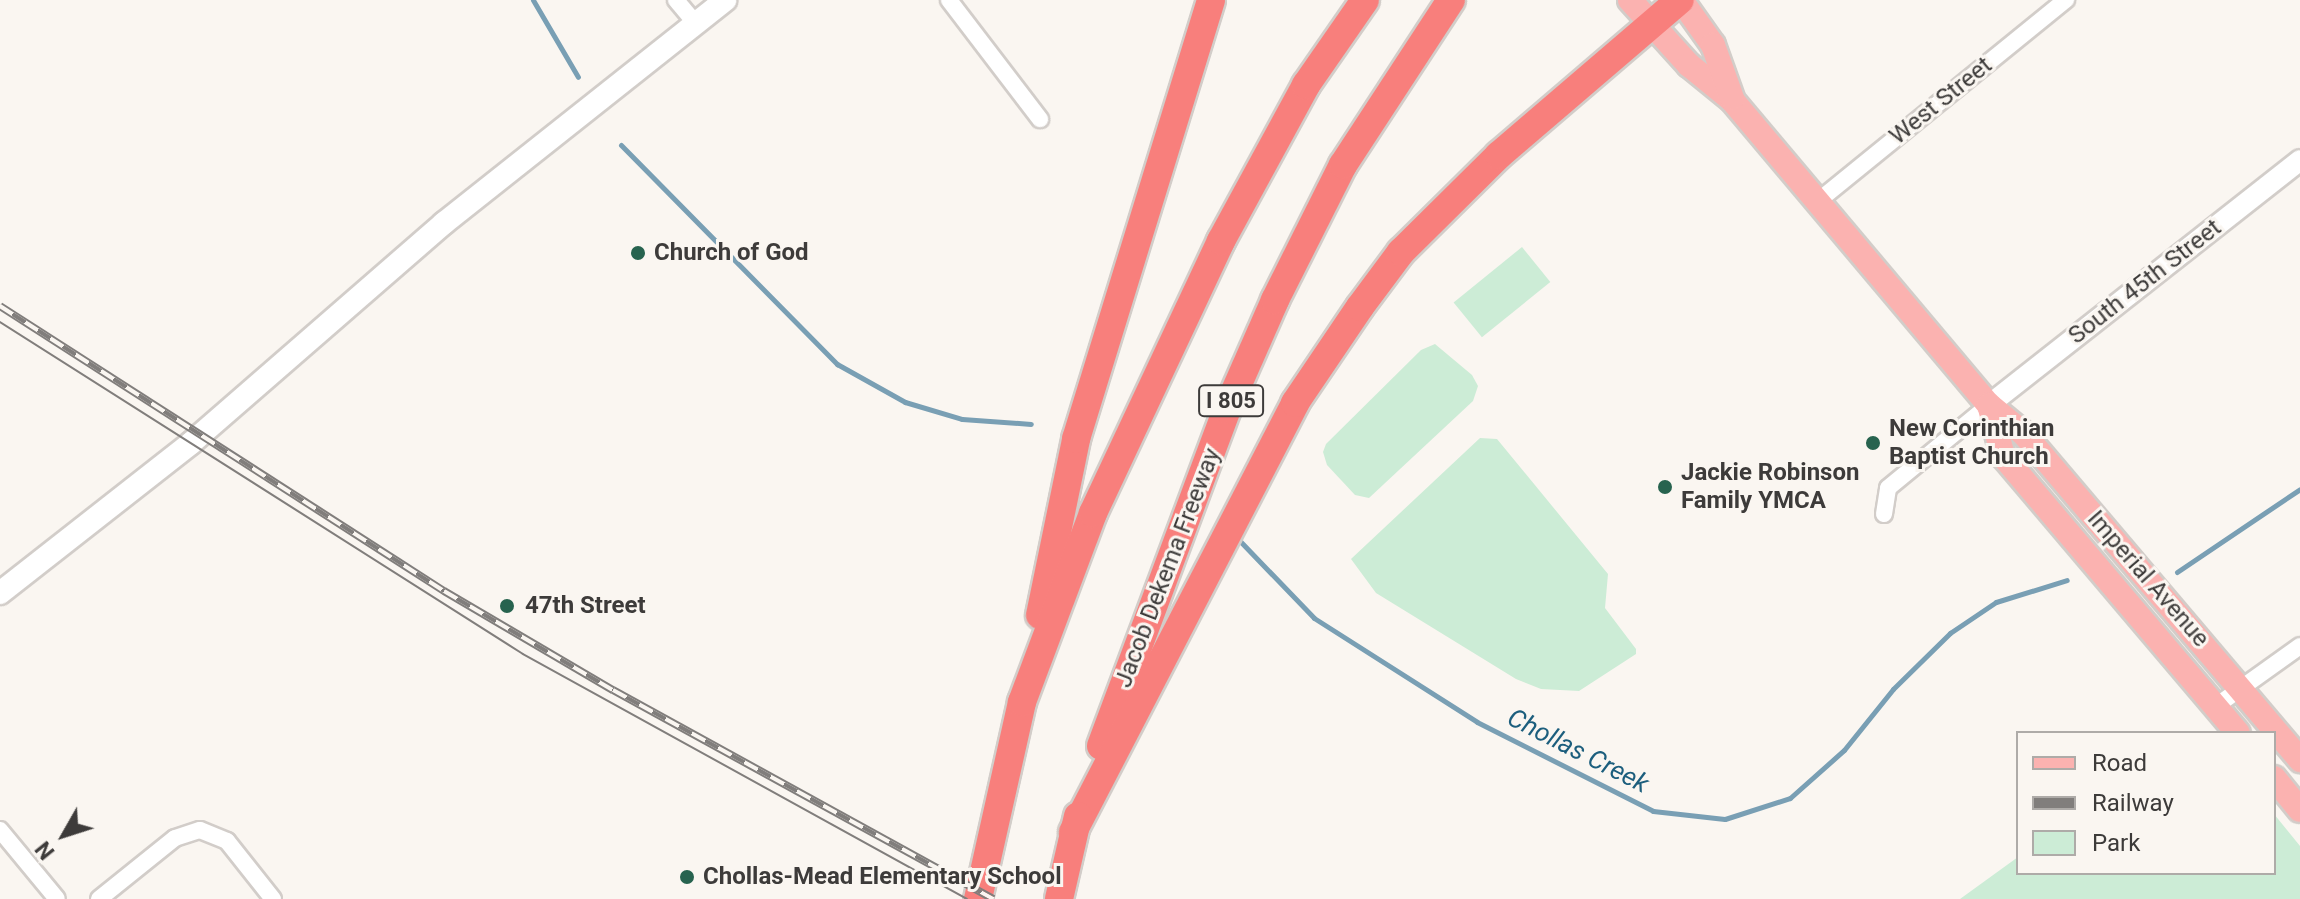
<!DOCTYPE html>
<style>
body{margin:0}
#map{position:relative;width:2300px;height:899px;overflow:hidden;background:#faf6f1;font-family:Roboto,sans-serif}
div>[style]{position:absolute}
.green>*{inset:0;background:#ccecd6;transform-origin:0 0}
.stream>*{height:5px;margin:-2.5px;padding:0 2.5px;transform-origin:2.5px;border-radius:2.5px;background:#799fb4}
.roads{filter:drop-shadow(2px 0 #d2cdc9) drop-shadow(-2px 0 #d2cdc9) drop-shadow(0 2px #d2cdc9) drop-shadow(0 -2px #d2cdc9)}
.minor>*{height:16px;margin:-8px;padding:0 8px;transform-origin:8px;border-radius:8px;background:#fff}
.tertiary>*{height:20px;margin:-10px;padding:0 10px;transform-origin:10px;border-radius:10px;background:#fff}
.secondary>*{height:22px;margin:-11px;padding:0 11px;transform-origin:11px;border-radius:11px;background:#fff}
.primary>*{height:24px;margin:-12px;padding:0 12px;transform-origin:12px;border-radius:12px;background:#fbb2b0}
.motorway>*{height:28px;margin:-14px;padding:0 14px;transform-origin:14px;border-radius:14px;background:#f87f7c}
.tram>*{height:2px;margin:-1px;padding:0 1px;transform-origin:1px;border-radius:1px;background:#817e7c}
.rail>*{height:8px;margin-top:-4px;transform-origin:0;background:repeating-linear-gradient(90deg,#faf6f1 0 15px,#817e7c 0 30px);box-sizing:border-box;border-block:2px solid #817e7c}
.dots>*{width:22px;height:22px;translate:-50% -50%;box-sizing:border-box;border:4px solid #faf6f1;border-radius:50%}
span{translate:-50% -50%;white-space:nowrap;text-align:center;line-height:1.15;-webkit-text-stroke:6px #faf6f1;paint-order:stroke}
.shield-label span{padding:2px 6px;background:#faf6f1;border:2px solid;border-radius:6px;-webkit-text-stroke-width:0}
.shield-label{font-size:22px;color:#3d3b3a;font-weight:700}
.street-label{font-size:24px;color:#3d3b3a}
.poi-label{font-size:24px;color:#3d3b3a;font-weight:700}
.left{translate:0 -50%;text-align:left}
.water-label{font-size:26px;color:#1c5e7d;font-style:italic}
.legend{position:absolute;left:2016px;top:731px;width:260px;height:144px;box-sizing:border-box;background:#faf6f1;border:2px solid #aeaba8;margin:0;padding:10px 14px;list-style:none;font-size:24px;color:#3d3b3a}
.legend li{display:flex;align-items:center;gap:16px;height:40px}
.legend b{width:40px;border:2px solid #aeaba8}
.north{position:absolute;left:24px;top:795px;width:80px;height:80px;-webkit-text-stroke:6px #faf6f1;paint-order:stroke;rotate:231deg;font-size:22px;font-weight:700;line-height:32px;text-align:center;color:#3d3b3a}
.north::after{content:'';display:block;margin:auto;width:28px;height:36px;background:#3d3b3a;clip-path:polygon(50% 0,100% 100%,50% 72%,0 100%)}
</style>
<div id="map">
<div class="green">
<div style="left:1522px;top:247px;width:45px;height:88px;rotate:51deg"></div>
<div style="clip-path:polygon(1435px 344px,1472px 375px,1478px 386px,1473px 401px,1369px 498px,1355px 495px,1327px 465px,1323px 452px,1326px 444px,1421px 350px)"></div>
<div style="clip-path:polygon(1480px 438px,1497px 439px,1608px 574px,1605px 608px,1636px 649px,1636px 654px,1579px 691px,1541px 689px,1516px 679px,1376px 593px,1351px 559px)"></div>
<div style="clip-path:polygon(2274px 814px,2300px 846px,2300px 899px,1960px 899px,2018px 857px,2018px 873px,2274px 873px)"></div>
</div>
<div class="stream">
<div style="left:533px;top:0;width:89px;rotate:59.7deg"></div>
<div style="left:621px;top:145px;width:308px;rotate:45.4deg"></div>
<div style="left:837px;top:364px;width:78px;rotate:29.2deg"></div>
<div style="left:905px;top:402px;width:59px;rotate:16.6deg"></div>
<div style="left:962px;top:419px;width:69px;rotate:4.1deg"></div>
<div style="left:1239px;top:540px;width:108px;rotate:46.1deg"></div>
<div style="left:1314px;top:618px;width:193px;rotate:32.5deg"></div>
<div style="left:1477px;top:722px;width:197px;rotate:26.8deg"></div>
<div style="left:1653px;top:811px;width:72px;rotate:6.3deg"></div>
<div style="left:1725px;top:819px;width:68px;rotate:-17.9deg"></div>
<div style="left:1790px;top:798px;width:72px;rotate:-41.6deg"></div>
<div style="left:1844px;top:750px;width:78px;rotate:-51.2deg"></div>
<div style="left:1893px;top:689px;width:80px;rotate:-44.5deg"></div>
<div style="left:1950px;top:633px;width:55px;rotate:-34deg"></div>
<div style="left:1996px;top:602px;width:74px;rotate:-17.2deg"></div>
<div style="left:2177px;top:572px;width:148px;rotate:-34deg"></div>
</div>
<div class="roads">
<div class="minor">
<div style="left:676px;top:0;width:31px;rotate:50deg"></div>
<div style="left:949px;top:0;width:150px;rotate:52.6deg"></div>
<div style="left:1817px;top:202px;width:321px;rotate:-39.1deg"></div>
<div style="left:1884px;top:514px;width:26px;rotate:-81deg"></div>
<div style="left:1888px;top:488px;width:131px;rotate:-39.4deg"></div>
<div style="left:2216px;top:706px;width:103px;rotate:-35.5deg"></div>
<div style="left:0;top:830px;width:89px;rotate:50.4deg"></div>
<div style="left:99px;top:899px;width:97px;rotate:-38.8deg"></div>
<div style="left:175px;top:838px;width:26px;rotate:-18deg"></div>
<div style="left:200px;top:830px;width:29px;rotate:22deg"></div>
<div style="left:227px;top:841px;width:74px;rotate:51.6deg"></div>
</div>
<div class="tertiary">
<div style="left:1989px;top:405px;width:396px;rotate:-38.2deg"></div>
</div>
<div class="secondary">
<div style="left:0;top:593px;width:243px;rotate:-38.1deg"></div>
<div style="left:191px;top:443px;width:335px;rotate:-41deg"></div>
<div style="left:444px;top:223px;width:359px;rotate:-38.4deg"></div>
</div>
<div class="primary">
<div style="left:1630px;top:0;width:88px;rotate:47.8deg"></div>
<div style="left:1689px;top:65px;width:55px;rotate:39.1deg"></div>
<div style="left:1732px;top:100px;width:399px;rotate:49.9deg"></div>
<div style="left:1989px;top:405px;width:44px;rotate:39.5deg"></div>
<div style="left:2023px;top:433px;width:429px;rotate:49.7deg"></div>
<div style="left:1681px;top:0;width:55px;rotate:54.6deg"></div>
<div style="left:1713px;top:45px;width:56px;rotate:70.3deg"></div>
<div style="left:1989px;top:405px;width:53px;rotate:74.6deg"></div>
<div style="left:2003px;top:456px;width:363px;rotate:49.7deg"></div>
<div style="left:2274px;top:778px;width:41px;rotate:50.9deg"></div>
</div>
<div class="motorway">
<div style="left:1040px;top:615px;width:180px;rotate:-78.4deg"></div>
<div style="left:1076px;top:439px;width:459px;rotate:-72.9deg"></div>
<div style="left:1101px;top:746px;width:360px;rotate:-69.5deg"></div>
<div style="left:1227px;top:409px;width:119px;rotate:-66.2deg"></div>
<div style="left:1275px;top:300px;width:151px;rotate:-63.3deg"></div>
<div style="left:1343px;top:165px;width:197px;rotate:-56.8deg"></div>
<div style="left:1073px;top:832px;width:483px;rotate:-62.6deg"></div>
<div style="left:1295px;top:403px;width:116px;rotate:-55.9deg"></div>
<div style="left:1360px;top:307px;width:69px;rotate:-53.3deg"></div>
<div style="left:1401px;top:252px;width:138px;rotate:-44.7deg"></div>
<div style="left:1499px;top:155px;width:238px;rotate:-40.6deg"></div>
<div style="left:978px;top:899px;width:202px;rotate:-77.4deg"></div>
<div style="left:1022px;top:702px;width:202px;rotate:-69.4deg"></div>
<div style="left:1093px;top:513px;width:301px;rotate:-64.8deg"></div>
<div style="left:1221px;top:241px;width:178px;rotate:-61.4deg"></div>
<div style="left:1306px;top:85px;width:103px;rotate:-55.2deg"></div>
<div style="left:1059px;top:899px;width:85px;rotate:-77.1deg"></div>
</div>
</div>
<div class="tram">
<div style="left:0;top:322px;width:619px;rotate:32.41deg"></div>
<div style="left:523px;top:654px;width:507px;rotate:28.89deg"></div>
</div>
<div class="rail">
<div style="left:0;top:306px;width:528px;rotate:32.7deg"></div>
<div style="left:444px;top:591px;width:196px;rotate:30.4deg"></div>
<div style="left:613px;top:690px;width:434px;rotate:28.8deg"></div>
</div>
<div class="dots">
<div style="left:638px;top:253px;background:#27634f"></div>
<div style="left:1873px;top:443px;background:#27634f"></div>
<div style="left:1665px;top:487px;background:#27634f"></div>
<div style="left:507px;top:606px;background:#27634f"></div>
<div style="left:687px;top:877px;background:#27634f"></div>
</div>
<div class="shield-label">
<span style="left:1231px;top:401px">I 805</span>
</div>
<div class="street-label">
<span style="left:1941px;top:101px;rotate:-39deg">West Street</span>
<span style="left:2145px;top:282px;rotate:-38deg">South 45th Street</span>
<span style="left:1168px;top:568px;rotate:-69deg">Jacob Dekema Freeway</span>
<span style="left:2148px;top:579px;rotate:49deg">Imperial Avenue</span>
</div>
<div class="poi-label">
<span class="left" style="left:654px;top:253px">Church of God</span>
<span class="left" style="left:1889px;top:443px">New Corinthian<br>Baptist Church</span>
<span class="left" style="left:1681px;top:487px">Jackie Robinson<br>Family YMCA</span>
<span class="left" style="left:525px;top:606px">47th Street</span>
<span class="left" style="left:703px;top:877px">Chollas-Mead Elementary School</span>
</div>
<div class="water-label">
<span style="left:1578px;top:751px;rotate:27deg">Chollas Creek</span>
</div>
<ul class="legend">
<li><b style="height:10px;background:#fbb2b0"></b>Road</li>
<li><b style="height:10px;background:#817e7c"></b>Railway</li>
<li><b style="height:22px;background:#ccecd6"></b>Park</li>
</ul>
<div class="north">N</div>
</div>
